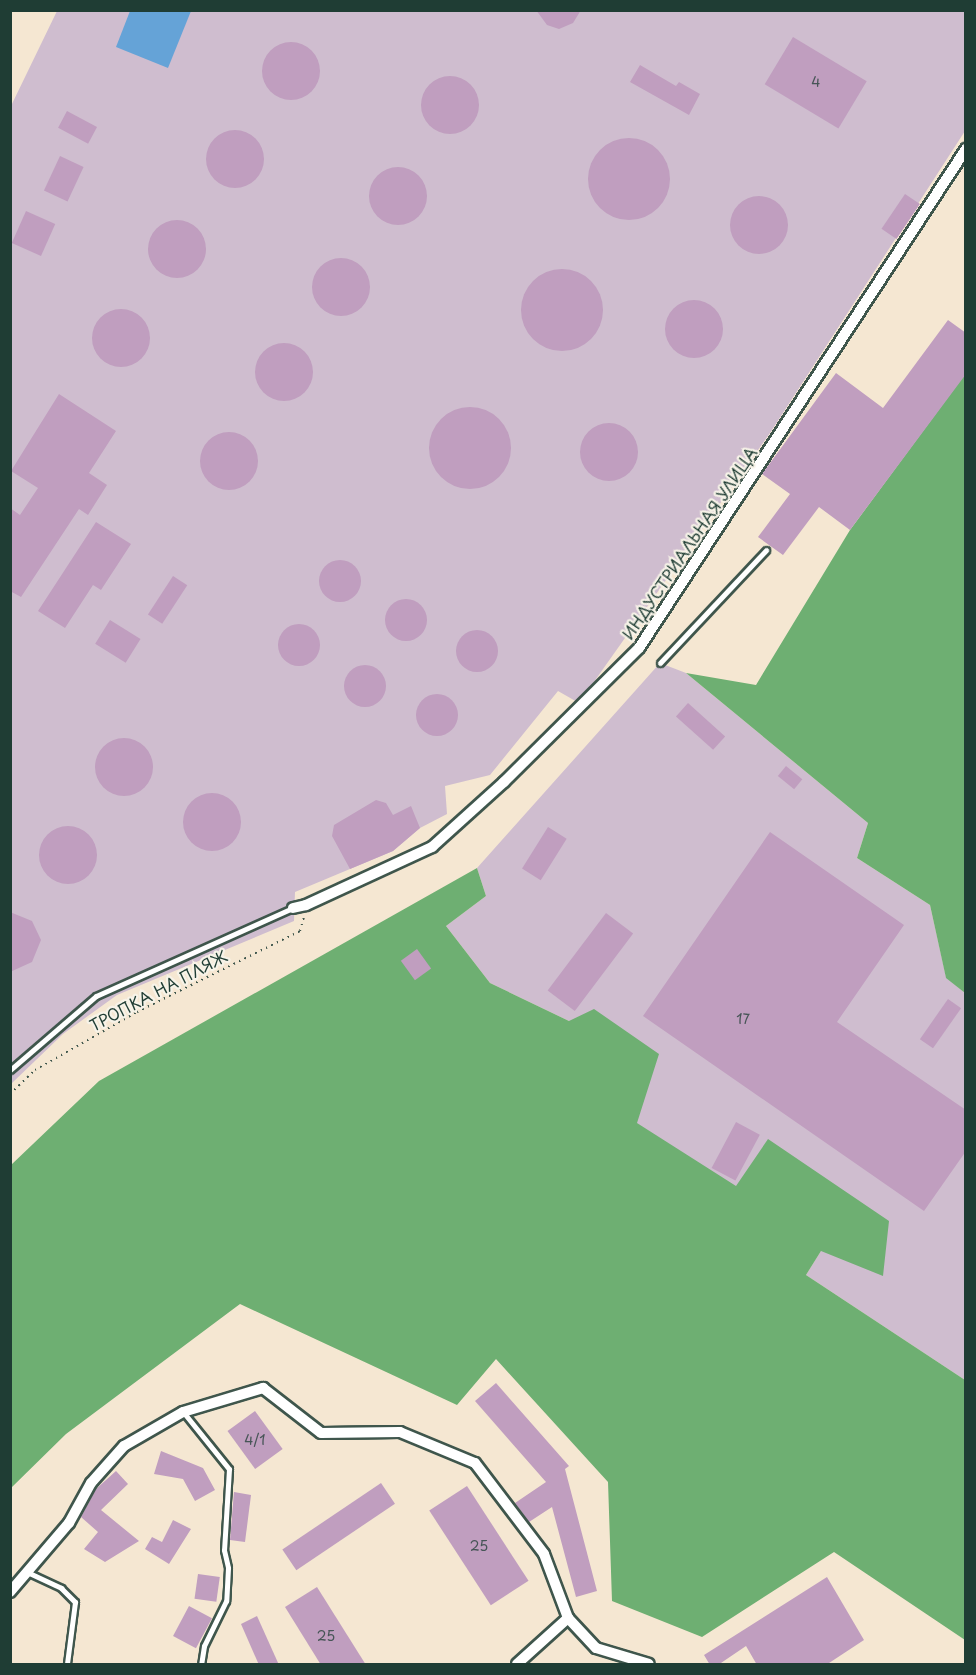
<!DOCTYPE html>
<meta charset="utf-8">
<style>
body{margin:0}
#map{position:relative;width:976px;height:1675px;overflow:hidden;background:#f5e7d2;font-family:"Playpen Sans",sans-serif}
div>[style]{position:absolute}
.industrial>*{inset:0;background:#cfbdcf}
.forest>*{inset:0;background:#6eaf72}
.water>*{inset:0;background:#65a3d7}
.building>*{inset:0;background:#c09ebf;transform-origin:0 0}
.round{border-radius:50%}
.path>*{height:2px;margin-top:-1px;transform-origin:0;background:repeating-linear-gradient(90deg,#3f564c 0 1.5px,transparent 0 6px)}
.roads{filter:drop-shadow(2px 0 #3f564c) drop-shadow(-2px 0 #3f564c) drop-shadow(0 2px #3f564c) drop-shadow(0 -2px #3f564c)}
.service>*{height:5px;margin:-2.5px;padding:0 2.5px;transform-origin:2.5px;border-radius:2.5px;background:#fff}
.minor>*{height:10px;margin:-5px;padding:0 5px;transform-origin:5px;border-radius:5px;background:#fff}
span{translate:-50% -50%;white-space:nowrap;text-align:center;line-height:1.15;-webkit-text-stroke:4.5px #f7f3e8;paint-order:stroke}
.number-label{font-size:14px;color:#475557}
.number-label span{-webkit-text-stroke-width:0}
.street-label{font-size:16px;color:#1f3d34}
.frame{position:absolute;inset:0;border:12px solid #1f3d34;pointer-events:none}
</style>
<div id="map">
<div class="industrial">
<div style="clip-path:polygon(57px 11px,965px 11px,965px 131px,770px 433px,579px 703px,558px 691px,490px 775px,445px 786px,447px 814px,420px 828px,393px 851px,295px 892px,294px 921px,117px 995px,63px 1034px,11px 1084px,10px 108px)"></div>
<div style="clip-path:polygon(660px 663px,686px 673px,868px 823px,857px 858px,930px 905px,946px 977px,965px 993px,965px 1380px,806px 1275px,821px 1251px,768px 1140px,736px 1187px,636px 1123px,658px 1054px,569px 1021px,490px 983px,446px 926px,486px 896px,477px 868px)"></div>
</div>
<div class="forest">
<div style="clip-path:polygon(965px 374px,965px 993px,946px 978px,930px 905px,857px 858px,868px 823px,686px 673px,756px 685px,850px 530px)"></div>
<div style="clip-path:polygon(477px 868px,486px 896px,446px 926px,490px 983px,569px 1021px,594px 1009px,659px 1054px,637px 1123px,736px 1186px,768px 1139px,889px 1221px,883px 1276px,821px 1251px,806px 1275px,965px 1380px,965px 1640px,834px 1552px,702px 1637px,612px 1601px,608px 1482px,496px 1359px,457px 1405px,240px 1304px,66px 1434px,11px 1488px,11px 1165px,99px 1081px)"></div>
</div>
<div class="water">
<div style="clip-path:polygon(130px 11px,191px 11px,168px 68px,116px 47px)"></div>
</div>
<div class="building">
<div style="clip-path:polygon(536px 10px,581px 10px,573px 23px,559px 29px,547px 25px)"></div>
<div style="left:793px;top:37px;width:86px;height:55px;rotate:31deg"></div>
<div class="round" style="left:262px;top:42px;width:58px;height:58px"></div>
<div style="clip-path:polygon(640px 65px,676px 86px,679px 82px,700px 94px,689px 115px,630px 82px)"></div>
<div class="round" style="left:421px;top:76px;width:58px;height:58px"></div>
<div style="left:67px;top:111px;width:34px;height:19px;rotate:28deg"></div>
<div class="round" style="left:206px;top:130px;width:58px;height:58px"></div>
<div class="round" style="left:588px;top:138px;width:82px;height:82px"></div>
<div style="left:60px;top:156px;width:26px;height:38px;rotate:25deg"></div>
<div class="round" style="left:369px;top:167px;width:58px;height:58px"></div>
<div style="left:905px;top:194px;width:18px;height:42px;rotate:34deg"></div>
<div class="round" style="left:730px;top:196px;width:58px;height:58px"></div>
<div style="left:26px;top:211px;width:32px;height:35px;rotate:24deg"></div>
<div class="round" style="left:148px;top:220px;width:58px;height:58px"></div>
<div class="round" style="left:312px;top:258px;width:58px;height:58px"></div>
<div class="round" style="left:521px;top:269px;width:82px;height:82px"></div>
<div class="round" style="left:665px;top:300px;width:58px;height:58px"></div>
<div class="round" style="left:92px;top:309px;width:58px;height:58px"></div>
<div style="clip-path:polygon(948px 320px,966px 333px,966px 374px,850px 530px,819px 507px,783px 555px,758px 537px,790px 494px,762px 474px,836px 373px,883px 408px)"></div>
<div class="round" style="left:255px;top:343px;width:58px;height:58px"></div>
<div style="clip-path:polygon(59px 394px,116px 431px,89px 473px,107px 485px,88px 515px,79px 509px,21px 597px,10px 591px,10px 508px,20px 515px,38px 488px,11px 471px)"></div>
<div class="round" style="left:429px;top:407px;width:82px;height:82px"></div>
<div class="round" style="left:580px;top:423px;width:58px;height:58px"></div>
<div class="round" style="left:200px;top:432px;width:58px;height:58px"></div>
<div style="clip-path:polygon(96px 522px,131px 544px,101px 590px,93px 585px,65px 628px,38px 611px)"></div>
<div class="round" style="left:319px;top:560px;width:42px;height:42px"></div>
<div style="left:173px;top:576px;width:17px;height:46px;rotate:33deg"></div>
<div class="round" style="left:385px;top:599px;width:42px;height:42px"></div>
<div style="left:110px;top:620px;width:36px;height:28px;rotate:32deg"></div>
<div class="round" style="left:278px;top:624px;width:42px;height:42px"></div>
<div class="round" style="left:456px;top:630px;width:42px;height:42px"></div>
<div class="round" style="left:344px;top:665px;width:42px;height:42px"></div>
<div class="round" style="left:416px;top:694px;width:42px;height:42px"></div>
<div style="left:688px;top:703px;width:50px;height:18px;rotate:42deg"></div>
<div class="round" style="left:95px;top:738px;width:58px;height:58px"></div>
<div style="left:786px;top:766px;width:21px;height:13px;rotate:39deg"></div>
<div class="round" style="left:183px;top:793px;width:58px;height:58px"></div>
<div style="clip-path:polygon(376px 800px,386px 803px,393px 815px,411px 806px,420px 828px,393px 851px,350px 869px,332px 836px,334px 825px)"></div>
<div class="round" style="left:39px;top:826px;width:58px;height:58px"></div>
<div style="left:548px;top:827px;width:22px;height:49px;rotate:32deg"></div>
<div style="clip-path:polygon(770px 832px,904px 925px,837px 1022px,966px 1110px,966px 1151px,924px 1211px,643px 1016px)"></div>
<div style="clip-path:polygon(10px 912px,32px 921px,41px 940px,32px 962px,10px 972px)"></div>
<div style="left:606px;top:913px;width:34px;height:97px;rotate:37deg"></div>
<div style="left:417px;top:949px;width:24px;height:20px;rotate:54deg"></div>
<div style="left:948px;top:999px;width:16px;height:49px;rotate:35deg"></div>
<div style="left:736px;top:1122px;width:27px;height:52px;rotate:28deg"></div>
<div style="clip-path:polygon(496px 1383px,569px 1466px,565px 1469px,597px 1591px,576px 1597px,552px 1507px,529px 1522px,515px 1503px,546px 1482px,475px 1401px)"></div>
<div style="left:255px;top:1411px;width:47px;height:34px;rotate:54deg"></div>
<div style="clip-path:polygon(161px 1451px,203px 1468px,215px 1490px,195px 1501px,183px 1479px,154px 1474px)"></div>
<div style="clip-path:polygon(116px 1471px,128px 1484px,101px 1510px,139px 1541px,105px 1562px,84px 1549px,98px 1532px,81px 1517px,96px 1489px)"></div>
<div style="left:381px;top:1483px;width:25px;height:119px;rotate:56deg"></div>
<div style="left:467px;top:1486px;width:113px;height:45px;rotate:57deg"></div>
<div style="clip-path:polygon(234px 1492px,251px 1495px,245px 1542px,230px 1540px)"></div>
<div style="clip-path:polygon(173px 1520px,191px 1529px,169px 1564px,145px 1549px,152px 1537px,162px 1542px)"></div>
<div style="left:198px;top:1574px;width:22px;height:25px;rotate:8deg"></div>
<div style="clip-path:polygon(827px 1577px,864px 1640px,826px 1665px,757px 1665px,746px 1646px,718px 1665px,710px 1665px,704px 1655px)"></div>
<div style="clip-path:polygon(317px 1587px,366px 1665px,321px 1665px,285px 1607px)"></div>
<div style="left:189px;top:1606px;width:26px;height:34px;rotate:28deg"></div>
<div style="clip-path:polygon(257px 1616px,279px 1665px,259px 1665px,241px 1624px)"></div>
</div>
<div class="path">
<div style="left:10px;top:1094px;width:35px;rotate:-44deg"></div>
<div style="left:35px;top:1070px;width:117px;rotate:-29.6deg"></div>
<div style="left:137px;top:1012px;width:182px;rotate:-26.4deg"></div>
<div style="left:300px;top:931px;width:15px;rotate:-74deg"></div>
</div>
<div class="roads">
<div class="service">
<div style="left:660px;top:663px;width:155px;rotate:-46.8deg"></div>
<div style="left:10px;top:1070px;width:113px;rotate:-40.7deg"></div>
<div style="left:96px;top:996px;width:216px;rotate:-24.1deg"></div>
<div style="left:184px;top:1413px;width:72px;rotate:51.2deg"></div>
<div style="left:229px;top:1469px;width:81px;rotate:93.5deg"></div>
<div style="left:224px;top:1550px;width:18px;rotate:77deg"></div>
<div style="left:228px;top:1568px;width:33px;rotate:93deg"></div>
<div style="left:226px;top:1601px;width:50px;rotate:116.1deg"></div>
<div style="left:204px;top:1646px;width:18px;rotate:99deg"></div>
<div style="left:27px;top:1572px;width:38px;rotate:25deg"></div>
<div style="left:61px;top:1588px;width:20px;rotate:45deg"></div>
<div style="left:75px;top:1602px;width:63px;rotate:97.4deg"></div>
</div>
<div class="minor">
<div style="left:293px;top:908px;width:13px;rotate:-13deg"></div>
<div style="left:306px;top:905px;width:139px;rotate:-24.7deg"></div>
<div style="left:432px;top:847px;width:97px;rotate:-42.1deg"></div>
<div style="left:504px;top:782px;width:190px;rotate:-44.8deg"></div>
<div style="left:639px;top:648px;width:597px;rotate:-56.76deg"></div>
<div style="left:10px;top:1592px;width:91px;rotate:-49.5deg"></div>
<div style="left:69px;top:1523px;width:46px;rotate:-61.2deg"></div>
<div style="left:91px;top:1483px;width:50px;rotate:-48.3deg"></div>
<div style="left:124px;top:1446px;width:68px;rotate:-30deg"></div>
<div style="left:183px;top:1412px;width:84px;rotate:-16.7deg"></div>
<div style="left:263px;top:1388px;width:73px;rotate:37.8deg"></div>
<div style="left:321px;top:1433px;width:79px;rotate:-0.7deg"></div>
<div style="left:400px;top:1432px;width:81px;rotate:22.5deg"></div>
<div style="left:475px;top:1463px;width:114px;rotate:52.8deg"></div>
<div style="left:544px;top:1554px;width:68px;rotate:69.4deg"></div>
<div style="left:568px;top:1618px;width:41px;rotate:47deg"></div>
<div style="left:596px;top:1648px;width:55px;rotate:16.8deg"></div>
<div style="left:517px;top:1664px;width:69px;rotate:-42deg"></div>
</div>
</div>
<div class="number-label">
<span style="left:816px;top:82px">4</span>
<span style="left:743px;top:1019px">17</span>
<span style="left:255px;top:1440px">4/1</span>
<span style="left:479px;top:1546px">25</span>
<span style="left:326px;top:1636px">25</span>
</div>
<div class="street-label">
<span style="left:689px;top:543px;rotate:-56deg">ИНДУСТРИАЛЬНАЯ УЛИЦА</span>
<span style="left:158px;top:990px;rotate:-28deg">ТРОПКА НА ПЛЯЖ</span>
</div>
<div class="frame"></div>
</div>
